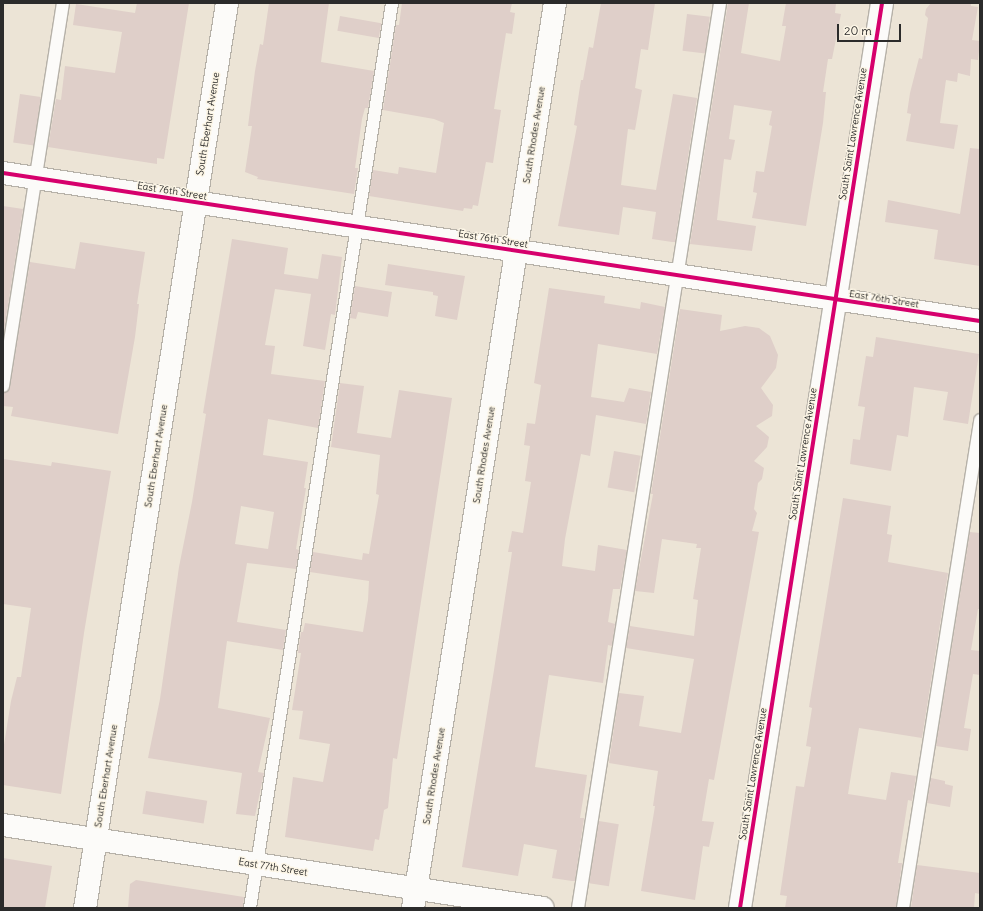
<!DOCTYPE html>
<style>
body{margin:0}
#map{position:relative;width:983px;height:911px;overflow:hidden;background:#ece4d6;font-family:Delius,sans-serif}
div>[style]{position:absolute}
.building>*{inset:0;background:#dfcfc9;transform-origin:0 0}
.roads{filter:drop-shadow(1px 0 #b6b1a8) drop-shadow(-1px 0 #b6b1a8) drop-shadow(0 1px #b6b1a8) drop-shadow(0 -1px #b6b1a8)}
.service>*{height:12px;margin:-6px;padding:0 6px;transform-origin:6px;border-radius:6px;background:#fcfbf9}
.minor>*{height:22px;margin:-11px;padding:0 11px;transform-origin:11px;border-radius:11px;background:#fcfbf9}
.tertiary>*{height:22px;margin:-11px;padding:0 11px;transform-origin:11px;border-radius:11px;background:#fcfbf9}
.cycleway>*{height:4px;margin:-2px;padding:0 2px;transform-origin:2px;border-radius:2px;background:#d6006c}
span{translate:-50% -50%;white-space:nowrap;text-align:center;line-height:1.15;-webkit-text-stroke:3px #fcf5e5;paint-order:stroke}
.street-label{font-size:10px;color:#2b2b2b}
.frame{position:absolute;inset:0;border:4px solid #2b2b2b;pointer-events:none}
.scale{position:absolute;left:837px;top:24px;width:64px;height:18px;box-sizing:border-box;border:2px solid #2b2b2b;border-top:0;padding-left:5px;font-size:12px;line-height:14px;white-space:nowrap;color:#2b2b2b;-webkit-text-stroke:3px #fcf5e5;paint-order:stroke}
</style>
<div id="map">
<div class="building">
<div style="clip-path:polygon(137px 3px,189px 3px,164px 159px,157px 158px,157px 164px,48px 147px,56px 99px,61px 100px,65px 66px,115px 73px,122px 32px,73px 25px,76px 4px,135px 13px)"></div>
<div style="clip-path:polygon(269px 3px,329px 3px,321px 62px,374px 71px,368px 108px,365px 108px,362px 119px,355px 168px,358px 168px,354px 194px,257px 179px,258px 177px,245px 172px,252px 126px,248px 126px,255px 71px,260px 44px,263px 45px)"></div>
<div style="clip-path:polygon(402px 3px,512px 3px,510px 12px,515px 13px,512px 34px,506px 33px,494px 109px,501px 110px,493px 163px,486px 162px,478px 206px,473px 205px,472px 209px,464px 208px,463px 211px,369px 196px,373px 170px,398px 174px,399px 167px,436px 173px,444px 123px,434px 119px,383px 110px,396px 25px,399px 25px)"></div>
<div style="clip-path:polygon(601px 3px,655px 3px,648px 50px,641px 49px,635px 88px,642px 90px,635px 130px,628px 129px,621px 185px,656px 190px,673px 94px,697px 98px,675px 242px,672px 242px,652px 239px,656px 212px,623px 207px,619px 235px,558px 226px,577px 126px,574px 125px,581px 80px,583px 80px,589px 47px,593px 48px)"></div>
<div style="clip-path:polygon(728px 3px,749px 3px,741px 53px,780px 61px,786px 26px,782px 26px,786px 3px,836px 3px,835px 13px,841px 14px,832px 59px,828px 59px,823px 92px,826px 92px,823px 123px,806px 226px,752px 218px,757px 193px,753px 192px,756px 171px,764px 172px,772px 126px,769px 125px,772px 111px,734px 105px,729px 139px,735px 140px,731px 160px,724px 159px,717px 220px,756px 226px,752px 251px,690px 244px)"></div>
<div style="clip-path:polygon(931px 3px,971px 3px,971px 6px,978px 7px,972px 40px,980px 41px,978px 60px,971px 59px,970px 76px,958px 73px,957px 82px,946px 80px,940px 123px,958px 125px,954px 149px,906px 141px,911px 114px,907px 113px,910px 93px,919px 58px,922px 59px,928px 18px,925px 15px,926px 9px)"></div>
<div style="left:687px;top:14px;width:23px;height:37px;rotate:7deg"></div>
<div style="left:340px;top:16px;width:42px;height:15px;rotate:10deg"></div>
<div style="left:20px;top:94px;width:21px;height:49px;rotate:8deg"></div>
<div style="clip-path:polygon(970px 148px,980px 149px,980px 266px,934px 259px,938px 230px,885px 222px,888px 200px,960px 214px)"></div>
<div style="clip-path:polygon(3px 206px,23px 209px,3px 338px)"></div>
<div style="clip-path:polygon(evenodd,232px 239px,288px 248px,284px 274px,318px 279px,322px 254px,342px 257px,335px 315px,331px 314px,325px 350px,303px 346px,311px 294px,275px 289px,265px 345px,275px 346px,271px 374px,325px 381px,318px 428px,268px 419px,263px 455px,308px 462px,304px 488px,306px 488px,296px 549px,299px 550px,296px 569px,247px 563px,237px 622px,286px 630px,283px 650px,227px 641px,218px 708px,270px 718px,258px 772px,264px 773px,255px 816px,236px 814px,242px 773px,148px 758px,160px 699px,179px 567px,192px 502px,206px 414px,203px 413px,232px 239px,241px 506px,274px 512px,268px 549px,235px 544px,241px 506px)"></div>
<div style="clip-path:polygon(80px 242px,145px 252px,137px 304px,139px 304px,135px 337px,118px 434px,11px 416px,13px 407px,3px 406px,3px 393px,10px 387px,30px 262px,75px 269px)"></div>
<div style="clip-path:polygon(388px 264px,465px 276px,457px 320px,435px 316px,438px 296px,433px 295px,433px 292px,385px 285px)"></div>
<div style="clip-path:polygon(355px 286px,392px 292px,388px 317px,358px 312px,356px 319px,350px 318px)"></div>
<div style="clip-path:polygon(549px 288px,605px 296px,604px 303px,640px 309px,641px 302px,665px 307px,657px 354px,598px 344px,591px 397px,624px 402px,629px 388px,651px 392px,646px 424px,596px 415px,590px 456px,581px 454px,565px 539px,562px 566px,595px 571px,598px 545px,627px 550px,620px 589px,613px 589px,608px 622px,615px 624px,612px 646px,608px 645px,603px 683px,549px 675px,535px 767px,587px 775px,580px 818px,584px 818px,575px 881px,572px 881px,552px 878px,557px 850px,524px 844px,518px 876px,462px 867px,494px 670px,512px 552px,508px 552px,512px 531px,523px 533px,531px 482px,525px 481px,530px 446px,524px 445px,527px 423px,535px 424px,541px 385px,534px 383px)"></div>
<div style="clip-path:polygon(680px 309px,722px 315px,720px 331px,745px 326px,759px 328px,770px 336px,778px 355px,776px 368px,761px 388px,773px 405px,772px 416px,756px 426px,769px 437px,767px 447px,754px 461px,764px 468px,762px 479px,758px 483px,754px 509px,757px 513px,752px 531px,759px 532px,714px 780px,709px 779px,702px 821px,714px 822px,709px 847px,703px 846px,695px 900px,641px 891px,655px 806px,653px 806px,658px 771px,609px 763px,619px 693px,644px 696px,639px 726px,681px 733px,694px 659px,626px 648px,630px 626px,694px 636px,698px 600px,693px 599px,701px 548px,696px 548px,697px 544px,662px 539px,654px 593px,635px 591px,653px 494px,651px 494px)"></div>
<div style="clip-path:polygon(876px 337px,979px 354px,968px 424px,943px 420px,948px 392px,914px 387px,908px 437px,897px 435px,891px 471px,850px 464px,853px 439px,860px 440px,865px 407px,858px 406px,866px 356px,873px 357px)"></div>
<div style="clip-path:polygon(340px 383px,364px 386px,357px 433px,391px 438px,399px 390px,452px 398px,397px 759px,393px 758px,388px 808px,384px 810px,379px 840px,375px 839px,373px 851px,285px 837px,293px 777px,323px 782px,330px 744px,299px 739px,303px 711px,292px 710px,301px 653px,298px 653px,301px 632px,303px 632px,305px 623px,363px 632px,368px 600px,369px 581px,310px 572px,313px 552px,362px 560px,363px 553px,369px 554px,379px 495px,376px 494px,380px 455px,331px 447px)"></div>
<div style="left:614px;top:451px;width:27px;height:37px;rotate:10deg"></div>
<div style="clip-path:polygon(3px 459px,51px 466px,52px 462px,111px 471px,84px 633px,61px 794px,3px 785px,3px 751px,11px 701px,17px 677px,21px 677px,31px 608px,3px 604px)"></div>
<div style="clip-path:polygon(843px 498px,891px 506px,887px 534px,892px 535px,888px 562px,948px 573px,922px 738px,859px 728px,852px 769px,848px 794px,886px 800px,891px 772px,916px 776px,912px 801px,908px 800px,902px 838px,898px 863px,902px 863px,896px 908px,785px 908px,787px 896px,780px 895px,796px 786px,804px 787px,811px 747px,806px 746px,812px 708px,809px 707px)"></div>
<div style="clip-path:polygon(970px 532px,980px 533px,980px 609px,978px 609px,971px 650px,980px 651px,980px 675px,973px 674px,964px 728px,971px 729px,968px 751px,936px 746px)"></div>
<div style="clip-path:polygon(931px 778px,945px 781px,945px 784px,953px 786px,950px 807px,927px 803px)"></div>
<div style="left:146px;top:791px;width:62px;height:23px;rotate:9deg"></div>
<div style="left:599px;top:821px;width:20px;height:63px;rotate:9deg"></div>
<div style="clip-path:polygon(3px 858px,52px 866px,45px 908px,3px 908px)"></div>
<div style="clip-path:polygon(917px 865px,980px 873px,980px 894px,975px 893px,974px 908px,911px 908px)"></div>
<div style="clip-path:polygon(136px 880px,244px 897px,243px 908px,128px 908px,130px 884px)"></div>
</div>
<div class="roads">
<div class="service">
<div style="left:3px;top:386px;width:388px;rotate:-81.1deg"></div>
<div style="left:250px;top:908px;width:916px;rotate:-81.08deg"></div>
<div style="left:578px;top:908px;width:916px;rotate:-81.08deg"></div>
<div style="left:903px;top:908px;width:494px;rotate:-81deg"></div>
</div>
<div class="minor">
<div style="left:3px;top:825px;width:546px;rotate:8.74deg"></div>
<div style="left:85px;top:908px;width:916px;rotate:-81.08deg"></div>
<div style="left:413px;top:908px;width:916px;rotate:-81.08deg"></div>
<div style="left:740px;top:908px;width:916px;rotate:-81.08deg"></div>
</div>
<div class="tertiary">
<div style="left:3px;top:173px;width:988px;rotate:8.61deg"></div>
</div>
</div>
<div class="cycleway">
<div style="left:3px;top:173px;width:988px;rotate:8.61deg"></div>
<div style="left:740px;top:908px;width:916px;rotate:-81.08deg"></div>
</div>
<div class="street-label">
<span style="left:208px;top:124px;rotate:-81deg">South Eberhart Avenue</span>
<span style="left:853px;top:134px;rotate:-81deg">South Saint Lawrence Avenue</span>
<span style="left:534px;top:135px;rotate:-81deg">South Rhodes Avenue</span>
<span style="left:172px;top:191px;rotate:9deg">East 76th Street</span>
<span style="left:493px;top:239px;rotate:9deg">East 76th Street</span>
<span style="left:884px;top:299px;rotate:9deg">East 76th Street</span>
<span style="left:803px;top:454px;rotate:-81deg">South Saint Lawrence Avenue</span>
<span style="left:484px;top:455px;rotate:-81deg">South Rhodes Avenue</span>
<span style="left:156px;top:456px;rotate:-81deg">South Eberhart Avenue</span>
<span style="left:753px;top:774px;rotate:-81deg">South Saint Lawrence Avenue</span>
<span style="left:106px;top:776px;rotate:-81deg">South Eberhart Avenue</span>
<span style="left:434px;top:776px;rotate:-81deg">South Rhodes Avenue</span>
<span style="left:273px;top:867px;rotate:9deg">East 77th Street</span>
</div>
<div class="frame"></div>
<div class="scale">20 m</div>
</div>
